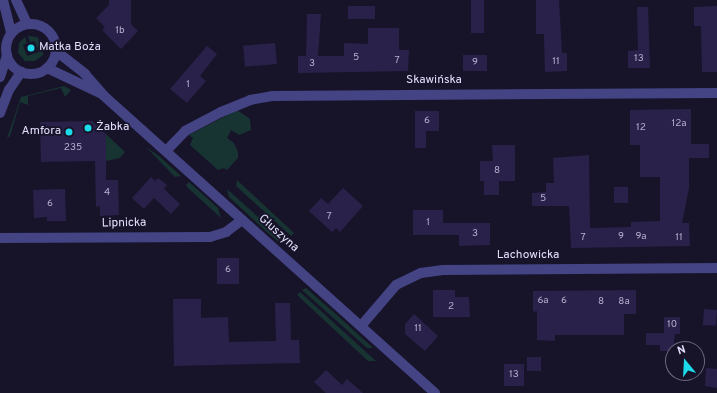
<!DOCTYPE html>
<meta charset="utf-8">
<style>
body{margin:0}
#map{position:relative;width:717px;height:393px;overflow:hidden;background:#17142a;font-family:Overpass,sans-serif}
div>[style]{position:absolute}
.green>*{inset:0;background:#173332}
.building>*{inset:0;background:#292149;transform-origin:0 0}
.minor>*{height:10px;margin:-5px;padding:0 5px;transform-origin:5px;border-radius:5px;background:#444384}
.minor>.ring{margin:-5px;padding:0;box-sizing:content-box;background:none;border:10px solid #444384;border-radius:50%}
.dots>*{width:11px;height:11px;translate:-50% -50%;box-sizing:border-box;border:2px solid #17142a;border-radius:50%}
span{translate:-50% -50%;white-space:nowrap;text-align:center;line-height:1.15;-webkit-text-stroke:3.5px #17142a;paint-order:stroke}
.number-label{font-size:10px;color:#b4b0cf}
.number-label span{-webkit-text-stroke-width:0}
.poi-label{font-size:12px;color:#e2dffc}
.left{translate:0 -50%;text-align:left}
.right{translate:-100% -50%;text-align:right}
.street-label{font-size:12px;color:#e2dffc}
.north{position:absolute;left:665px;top:341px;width:40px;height:40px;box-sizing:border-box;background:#17142a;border:1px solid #68657e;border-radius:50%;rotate:342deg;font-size:11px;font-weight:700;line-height:16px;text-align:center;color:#e2dffc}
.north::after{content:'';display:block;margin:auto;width:14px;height:18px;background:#1ddaea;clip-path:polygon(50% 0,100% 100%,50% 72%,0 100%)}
</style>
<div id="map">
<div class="green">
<div style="clip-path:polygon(28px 36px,37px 37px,43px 45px,43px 55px,35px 61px,25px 61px,18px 53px,19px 43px,25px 37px,27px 43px,23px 45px,27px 56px,39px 52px,35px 41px,30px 42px)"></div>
<div style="clip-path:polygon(64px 86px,71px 90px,65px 97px,61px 88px,28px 96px,28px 105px,20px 102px,10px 136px,7px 138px,21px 97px)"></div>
<div style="clip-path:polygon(237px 110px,250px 119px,251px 130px,239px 135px,231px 130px,227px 138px,234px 143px,238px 152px,238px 158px,227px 170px,224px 168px,218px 170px,190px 145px,193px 138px,189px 135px)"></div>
<div style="clip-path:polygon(106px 134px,125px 152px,120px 158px,106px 161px)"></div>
<div style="clip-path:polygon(146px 147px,159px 156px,181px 176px,175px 177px)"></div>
<div style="clip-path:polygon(237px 180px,294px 233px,291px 236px,236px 186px)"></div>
<div style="clip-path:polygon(189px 182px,218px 208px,221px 218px,188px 188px,186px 185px)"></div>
<div style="clip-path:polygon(227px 189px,286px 242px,281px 244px,268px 233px,229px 197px)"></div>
<div style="clip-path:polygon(306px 288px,338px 316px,373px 348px,367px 348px,302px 290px)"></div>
<div style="clip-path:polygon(300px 292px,376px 361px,368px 361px,297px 295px)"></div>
</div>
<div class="building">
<div style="clip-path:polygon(109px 0,131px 0,131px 24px,138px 31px,121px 49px,102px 30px,105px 27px,96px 18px,109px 5px)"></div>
<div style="left:471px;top:0;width:13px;height:33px"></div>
<div style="clip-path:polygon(536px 0,559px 0,562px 53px,567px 53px,567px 71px,545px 72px,544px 34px,536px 34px)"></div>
<div style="left:348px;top:6px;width:27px;height:13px"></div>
<div style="clip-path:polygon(717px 6px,717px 72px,702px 72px,701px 26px,694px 26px,694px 7px)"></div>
<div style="clip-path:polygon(637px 7px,648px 7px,650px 68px,628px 68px,628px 51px,638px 50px)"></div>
<div style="clip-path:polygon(307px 14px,321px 14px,318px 56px,344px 56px,344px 43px,368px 44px,368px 28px,399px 28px,399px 50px,409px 50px,408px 71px,298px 73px,298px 56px,306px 56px)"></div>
<div style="left:275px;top:43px;width:21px;height:32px;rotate:85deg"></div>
<div style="clip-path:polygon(207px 46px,217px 54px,200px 76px,206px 81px,187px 103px,170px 89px)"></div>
<div style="left:463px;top:55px;width:24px;height:16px"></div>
<div style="clip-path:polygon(691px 109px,691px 144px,709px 144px,709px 158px,689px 158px,689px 188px,682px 223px,689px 223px,690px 246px,571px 248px,569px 206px,532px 206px,532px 193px,546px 192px,546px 183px,554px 183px,553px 158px,589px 155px,590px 228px,631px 227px,631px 222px,660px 221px,660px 177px,640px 177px,640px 145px,630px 145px,630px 110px)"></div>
<div style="clip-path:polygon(415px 111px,439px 111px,439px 131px,426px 131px,426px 148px,415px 148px)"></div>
<div style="clip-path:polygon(92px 121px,106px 134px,106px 180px,118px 180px,119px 215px,100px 216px,100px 206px,96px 207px,95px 161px,41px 162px,40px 122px)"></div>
<div style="clip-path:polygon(492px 145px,515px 145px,515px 181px,499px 181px,499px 195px,484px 195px,484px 181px,480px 181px,480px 161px,493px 161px)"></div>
<div style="clip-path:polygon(151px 177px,155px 181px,158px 178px,167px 185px,164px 189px,180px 204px,171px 214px,154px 198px,144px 209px,132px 198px)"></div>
<div style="left:614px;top:187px;width:14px;height:16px"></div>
<div style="clip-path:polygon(343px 188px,363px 206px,340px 232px,336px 228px,332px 232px,309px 211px,321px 198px,328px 204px)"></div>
<div style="clip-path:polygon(65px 189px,66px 221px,47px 221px,47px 217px,34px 218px,33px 190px)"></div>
<div style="clip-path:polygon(413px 210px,443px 210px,443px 223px,490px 223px,490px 245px,459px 246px,459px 235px,413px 235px)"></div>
<div style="left:239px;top:258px;width:26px;height:22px;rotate:90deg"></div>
<div style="clip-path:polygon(433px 290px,455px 290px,455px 297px,469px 297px,470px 317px,433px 317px)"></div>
<div style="clip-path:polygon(636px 290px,636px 314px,624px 314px,624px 335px,555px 335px,555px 341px,537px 340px,537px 311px,533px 312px,533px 291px)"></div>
<div style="clip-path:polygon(173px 299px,201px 299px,201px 318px,228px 317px,229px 342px,276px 341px,275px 303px,290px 303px,291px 340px,299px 340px,300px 363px,174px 366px)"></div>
<div style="left:704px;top:309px;width:13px;height:16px;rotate:4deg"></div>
<div style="clip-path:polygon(414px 314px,438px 336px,425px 351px,405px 334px,405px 324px)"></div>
<div style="clip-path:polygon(664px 317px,680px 317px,680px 334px,675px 334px,673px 351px,660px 351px,660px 345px,646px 345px,646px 333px,664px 333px)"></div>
<div style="left:527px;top:357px;width:14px;height:14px"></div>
<div style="left:504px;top:364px;width:20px;height:22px"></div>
<div style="clip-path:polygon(706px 368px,717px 369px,717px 388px,705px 386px)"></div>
<div style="clip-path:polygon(326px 370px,342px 385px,347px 379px,363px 393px,326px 393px,314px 382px)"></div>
</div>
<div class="minor">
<div style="left:3px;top:0;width:34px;rotate:76deg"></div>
<div style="left:16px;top:0;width:26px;rotate:65deg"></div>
<div class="ring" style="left:6px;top:24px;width:40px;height:40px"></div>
<div style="left:56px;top:51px;width:37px;rotate:38deg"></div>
<div style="left:85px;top:74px;width:28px;rotate:49deg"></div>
<div style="left:103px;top:95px;width:446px;rotate:41.9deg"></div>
<div style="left:47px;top:68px;width:59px;rotate:25.3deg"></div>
<div style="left:0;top:77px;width:23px;rotate:-72deg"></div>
<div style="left:0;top:113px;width:25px;rotate:-69deg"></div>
<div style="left:9px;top:90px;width:22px;rotate:-56deg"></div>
<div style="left:166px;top:151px;width:28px;rotate:-46deg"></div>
<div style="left:185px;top:131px;width:41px;rotate:-27.8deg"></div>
<div style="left:221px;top:112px;width:31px;rotate:-22deg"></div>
<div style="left:250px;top:100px;width:22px;rotate:-10deg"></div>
<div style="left:272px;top:96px;width:445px;rotate:-0.4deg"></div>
<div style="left:0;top:238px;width:210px;rotate:-0.3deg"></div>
<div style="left:210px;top:237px;width:17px;rotate:-17deg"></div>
<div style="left:226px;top:232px;width:20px;rotate:-37deg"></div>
<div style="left:361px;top:326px;width:54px;rotate:-49.5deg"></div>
<div style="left:396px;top:285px;width:28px;rotate:-26deg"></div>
<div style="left:421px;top:273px;width:22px;rotate:-8deg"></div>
<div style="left:443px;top:270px;width:274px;rotate:-0.4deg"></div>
</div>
<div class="dots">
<div style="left:31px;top:48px;background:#1ddaea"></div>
<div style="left:88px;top:128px;background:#1ddaea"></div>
<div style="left:69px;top:132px;background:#1ddaea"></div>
</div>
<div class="number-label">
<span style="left:120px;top:31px">1b</span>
<span style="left:356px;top:58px">5</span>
<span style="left:639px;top:59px">13</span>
<span style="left:397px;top:61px">7</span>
<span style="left:556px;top:62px">11</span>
<span style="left:475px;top:63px">9</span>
<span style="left:312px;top:64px">3</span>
<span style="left:188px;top:85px">1</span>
<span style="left:427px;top:121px">6</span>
<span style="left:679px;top:124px">12a</span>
<span style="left:641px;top:128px">12</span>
<span style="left:73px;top:148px">235</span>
<span style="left:497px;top:171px">8</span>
<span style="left:107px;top:193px">4</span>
<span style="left:543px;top:199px">5</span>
<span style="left:50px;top:204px">6</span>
<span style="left:329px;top:217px">7</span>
<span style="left:428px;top:223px">1</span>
<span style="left:475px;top:234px">3</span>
<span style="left:621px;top:237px">9</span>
<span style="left:641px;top:237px">9a</span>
<span style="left:583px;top:238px">7</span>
<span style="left:679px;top:238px">11</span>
<span style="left:228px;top:270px">6</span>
<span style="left:543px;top:301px">6a</span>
<span style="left:564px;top:301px">6</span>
<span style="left:601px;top:302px">8</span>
<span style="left:624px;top:302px">8a</span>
<span style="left:451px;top:307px">2</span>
<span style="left:672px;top:325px">10</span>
<span style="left:418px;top:329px">11</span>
<span style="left:514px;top:375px">13</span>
</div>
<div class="poi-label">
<span class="left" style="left:39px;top:48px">Matka Boża</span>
<span class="left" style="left:96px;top:128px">Żabka</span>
<span class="right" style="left:61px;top:132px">Amfora</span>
</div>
<div class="street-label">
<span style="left:434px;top:81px">Skawińska</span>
<span style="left:124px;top:224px;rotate:-1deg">Lipnicka</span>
<span style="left:278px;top:234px;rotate:42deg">Głuszyna</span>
<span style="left:528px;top:256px">Lachowicka</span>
</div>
<div class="north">N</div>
</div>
